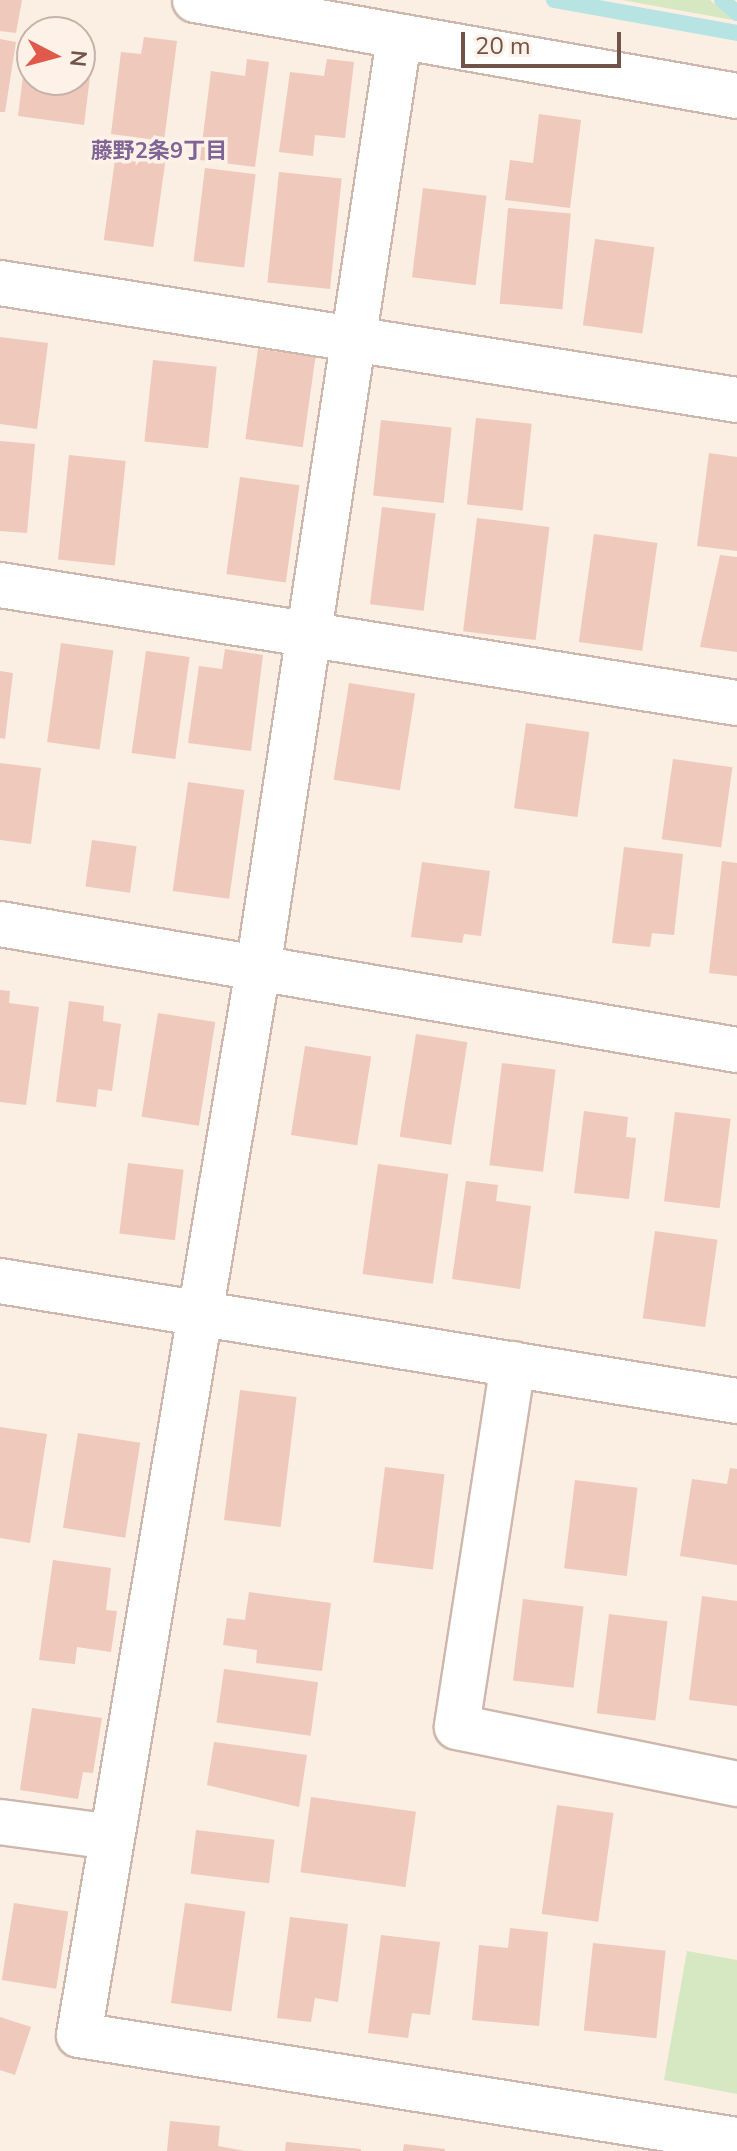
<!DOCTYPE html>
<meta charset="utf-8">
<style>
body{margin:0}
#map{position:relative;width:737px;height:2151px;overflow:hidden;background:#fbeee2;font-family:"Nunito Sans","Noto Sans JP",sans-serif}
div>[style]{position:absolute}
.green>*{inset:0;background:#d6e8c1}
.stream>*{height:16px;margin:-8px;padding:0 8px;transform-origin:8px;border-radius:8px;background:#b7e3e3}
.building>*{inset:0;background:#efc9bb;transform-origin:0 0}
.roads{filter:drop-shadow(2px 0 #ceb7ac) drop-shadow(-2px 0 #ceb7ac) drop-shadow(0 2px #ceb7ac) drop-shadow(0 -2px #ceb7ac)}
.street>*{height:44px;margin:-22px;padding:0 22px;transform-origin:22px;border-radius:22px;background:#fff}
span{translate:-50% -50%;white-space:nowrap;text-align:center;line-height:1.15;-webkit-text-stroke:7px #fef2e8;paint-order:stroke}
.neighbourhood-label{font-size:22px;color:#7f6595;font-weight:700}
.north{position:absolute;left:16px;top:16px;width:80px;height:80px;box-sizing:border-box;background:#fef2e8;border:2px solid #c6b2a9;border-radius:50%;rotate:96deg;font-size:22px;font-weight:700;line-height:32px;text-align:center;color:#71534a}
.north::after{content:'';display:block;margin:auto;width:28px;height:36px;background:#e1594b;clip-path:polygon(50% 0,100% 100%,50% 72%,0 100%)}
.scale{position:absolute;left:461px;top:32px;width:160px;height:36px;box-sizing:border-box;border:4px solid #71534a;border-top:0;padding-left:10px;font-size:24px;line-height:28px;white-space:nowrap;color:#71534a;-webkit-text-stroke:6px #fef2e8;paint-order:stroke}
</style>
<div id="map">
<div class="green">
<div style="clip-path:polygon(622px 0,710px 0,733px 20px)"></div>
<div style="clip-path:polygon(687px 1951px,737px 1960px,737px 2094px,664px 2080px)"></div>
</div>
<div class="stream">
<div style="left:554px;top:0;width:186px;rotate:10.2deg"></div>
<div style="left:722px;top:0;width:20px;rotate:41deg"></div>
</div>
<div class="building">
<div style="clip-path:polygon(0 0,22px 0,16px 33px,0 31px)"></div>
<div style="clip-path:polygon(28px 35px,32px 80px,80px 80px,80px 42px,94px 44px,84px 125px,18px 116px)"></div>
<div style="clip-path:polygon(144px 37px,177px 41px,164px 141px,111px 134px,121px 52px,141px 54px)"></div>
<div style="clip-path:polygon(0 39px,16px 42px,5px 112px,0 112px)"></div>
<div style="clip-path:polygon(247px 59px,269px 62px,255px 167px,200px 160px,211px 71px,245px 76px)"></div>
<div style="clip-path:polygon(327px 59px,354px 62px,345px 138px,315px 135px,313px 156px,279px 152px,290px 72px,324px 76px)"></div>
<div style="clip-path:polygon(539px 114px,581px 120px,570px 208px,505px 200px,510px 160px,533px 163px)"></div>
<div style="left:117px;top:146px;width:50px;height:95px;rotate:8deg"></div>
<div style="left:205px;top:168px;width:51px;height:94px;rotate:7deg"></div>
<div style="left:279px;top:172px;width:63px;height:111px;rotate:6deg"></div>
<div style="left:423px;top:188px;width:64px;height:90px;rotate:7deg"></div>
<div style="left:508px;top:208px;width:63px;height:96px;rotate:5deg"></div>
<div style="left:595px;top:239px;width:60px;height:87px;rotate:8deg"></div>
<div style="clip-path:polygon(0 337px,48px 343px,37px 429px,0 424px)"></div>
<div style="left:258px;top:349px;width:58px;height:91px;rotate:8deg"></div>
<div style="left:153px;top:360px;width:64px;height:82px;rotate:6deg"></div>
<div style="left:476px;top:418px;width:56px;height:87px;rotate:6deg"></div>
<div style="left:381px;top:420px;width:71px;height:76px;rotate:6deg"></div>
<div style="clip-path:polygon(0 441px,35px 444px,27px 533px,0 531px)"></div>
<div style="clip-path:polygon(709px 453px,737px 457px,737px 551px,697px 546px)"></div>
<div style="left:69px;top:455px;width:57px;height:105px;rotate:6deg"></div>
<div style="left:240px;top:477px;width:60px;height:98px;rotate:8deg"></div>
<div style="left:382px;top:507px;width:54px;height:98px;rotate:7deg"></div>
<div style="left:477px;top:518px;width:73px;height:114px;rotate:7deg"></div>
<div style="left:594px;top:534px;width:64px;height:109px;rotate:8deg"></div>
<div style="clip-path:polygon(720px 555px,737px 557px,737px 652px,700px 647px)"></div>
<div style="left:61px;top:643px;width:53px;height:100px;rotate:8deg"></div>
<div style="clip-path:polygon(225px 649px,263px 655px,251px 751px,188px 743px,199px 666px,222px 669px)"></div>
<div style="left:146px;top:651px;width:44px;height:103px;rotate:8deg"></div>
<div style="clip-path:polygon(0 671px,13px 673px,5px 739px,0 738px)"></div>
<div style="left:349px;top:683px;width:67px;height:98px;rotate:9deg"></div>
<div style="left:526px;top:723px;width:64px;height:86px;rotate:8deg"></div>
<div style="left:673px;top:759px;width:60px;height:81px;rotate:8deg"></div>
<div style="clip-path:polygon(0 763px,41px 768px,31px 844px,0 840px)"></div>
<div style="left:188px;top:782px;width:57px;height:110px;rotate:8deg"></div>
<div style="left:92px;top:840px;width:45px;height:47px;rotate:8deg"></div>
<div style="clip-path:polygon(624px 847px,683px 854px,674px 935px,652px 933px,650px 947px,612px 943px)"></div>
<div style="clip-path:polygon(722px 861px,737px 863px,737px 976px,709px 973px)"></div>
<div style="clip-path:polygon(422px 862px,490px 871px,481px 936px,464px 934px,462px 943px,411px 937px)"></div>
<div style="clip-path:polygon(0 990px,10px 991px,9px 1003px,39px 1007px,26px 1105px,0 1102px)"></div>
<div style="clip-path:polygon(69px 1001px,104px 1006px,103px 1021px,121px 1024px,112px 1091px,98px 1089px,96px 1107px,56px 1102px)"></div>
<div style="left:158px;top:1013px;width:58px;height:105px;rotate:9deg"></div>
<div style="left:416px;top:1034px;width:52px;height:104px;rotate:9deg"></div>
<div style="left:305px;top:1046px;width:67px;height:90px;rotate:9deg"></div>
<div style="left:502px;top:1063px;width:54px;height:103px;rotate:7deg"></div>
<div style="clip-path:polygon(584px 1111px,628px 1117px,626px 1137px,636px 1138px,629px 1199px,574px 1193px)"></div>
<div style="left:675px;top:1112px;width:56px;height:90px;rotate:7deg"></div>
<div style="left:128px;top:1163px;width:56px;height:71px;rotate:7deg"></div>
<div style="left:378px;top:1164px;width:71px;height:111px;rotate:8deg"></div>
<div style="clip-path:polygon(466px 1181px,498px 1185px,496px 1201px,531px 1206px,520px 1289px,452px 1279px)"></div>
<div style="left:655px;top:1231px;width:63px;height:88px;rotate:8deg"></div>
<div style="left:240px;top:1390px;width:57px;height:131px;rotate:7deg"></div>
<div style="clip-path:polygon(0 1427px,47px 1434px,30px 1543px,0 1538px)"></div>
<div style="left:78px;top:1433px;width:63px;height:96px;rotate:9deg"></div>
<div style="left:385px;top:1467px;width:60px;height:96px;rotate:7deg"></div>
<div style="clip-path:polygon(730px 1468px,737px 1469px,737px 1565px,680px 1556px,692px 1479px,727px 1484px)"></div>
<div style="left:575px;top:1480px;width:63px;height:89px;rotate:7deg"></div>
<div style="clip-path:polygon(53px 1560px,111px 1568px,106px 1610px,117px 1611px,111px 1652px,77px 1647px,75px 1664px,39px 1660px)"></div>
<div style="clip-path:polygon(249px 1592px,331px 1603px,322px 1671px,256px 1663px,257px 1650px,223px 1645px,227px 1618px,245px 1620px)"></div>
<div style="clip-path:polygon(702px 1596px,737px 1601px,737px 1706px,689px 1700px)"></div>
<div style="left:523px;top:1599px;width:61px;height:82px;rotate:7deg"></div>
<div style="left:609px;top:1614px;width:59px;height:100px;rotate:7deg"></div>
<div style="left:224px;top:1669px;width:95px;height:54px;rotate:8deg"></div>
<div style="clip-path:polygon(32px 1708px,102px 1718px,93px 1773px,83px 1772px,78px 1799px,20px 1790px)"></div>
<div style="clip-path:polygon(214px 1742px,307px 1755px,299px 1807px,207px 1785px)"></div>
<div style="left:311px;top:1797px;width:106px;height:76px;rotate:8deg"></div>
<div style="left:557px;top:1805px;width:57px;height:110px;rotate:8deg"></div>
<div style="left:196px;top:1830px;width:79px;height:44px;rotate:7deg"></div>
<div style="left:14px;top:1903px;width:55px;height:78px;rotate:9deg"></div>
<div style="left:185px;top:1903px;width:61px;height:101px;rotate:8deg"></div>
<div style="clip-path:polygon(290px 1917px,348px 1924px,338px 2002px,315px 1998px,311px 2022px,277px 2018px)"></div>
<div style="clip-path:polygon(510px 1928px,548px 1932px,539px 2026px,472px 2020px,479px 1945px,508px 1948px)"></div>
<div style="clip-path:polygon(381px 1935px,440px 1942px,430px 2015px,412px 2013px,408px 2038px,368px 2033px)"></div>
<div style="left:593px;top:1943px;width:73px;height:88px;rotate:6deg"></div>
<div style="clip-path:polygon(0 2017px,31px 2027px,15px 2075px,0 2070px)"></div>
<div style="clip-path:polygon(170px 2121px,220px 2126px,218px 2146px,245px 2151px,167px 2151px)"></div>
<div style="clip-path:polygon(286px 2142px,361px 2149px,361px 2151px,285px 2151px)"></div>
<div style="clip-path:polygon(404px 2144px,445px 2149px,445px 2151px,403px 2151px)"></div>
</div>
<div class="roads">
<div class="street">
<div style="left:195px;top:0;width:550px;rotate:10.04deg"></div>
<div style="left:399px;top:39px;width:941px;rotate:98.62deg"></div>
<div style="left:258px;top:969px;width:1081px;rotate:99.53deg"></div>
<div style="left:79px;top:2035px;width:666px;rotate:9.07deg"></div>
<div style="left:0;top:283px;width:746px;rotate:9.02deg"></div>
<div style="left:0;top:585px;width:746px;rotate:9.1deg"></div>
<div style="left:0;top:924px;width:748px;rotate:9.7deg"></div>
<div style="left:0;top:1281px;width:747px;rotate:9.25deg"></div>
<div style="left:513px;top:1364px;width:367px;rotate:98.8deg"></div>
<div style="left:457px;top:1727px;width:286px;rotate:11.5deg"></div>
<div style="left:0;top:1822px;width:113px;rotate:7.6deg"></div>
</div>
</div>
<div class="neighbourhood-label">
<span style="left:159px;top:152px">藤野2条9丁目</span>
</div>
<div class="north">N</div>
<div class="scale">20 m</div>
</div>
